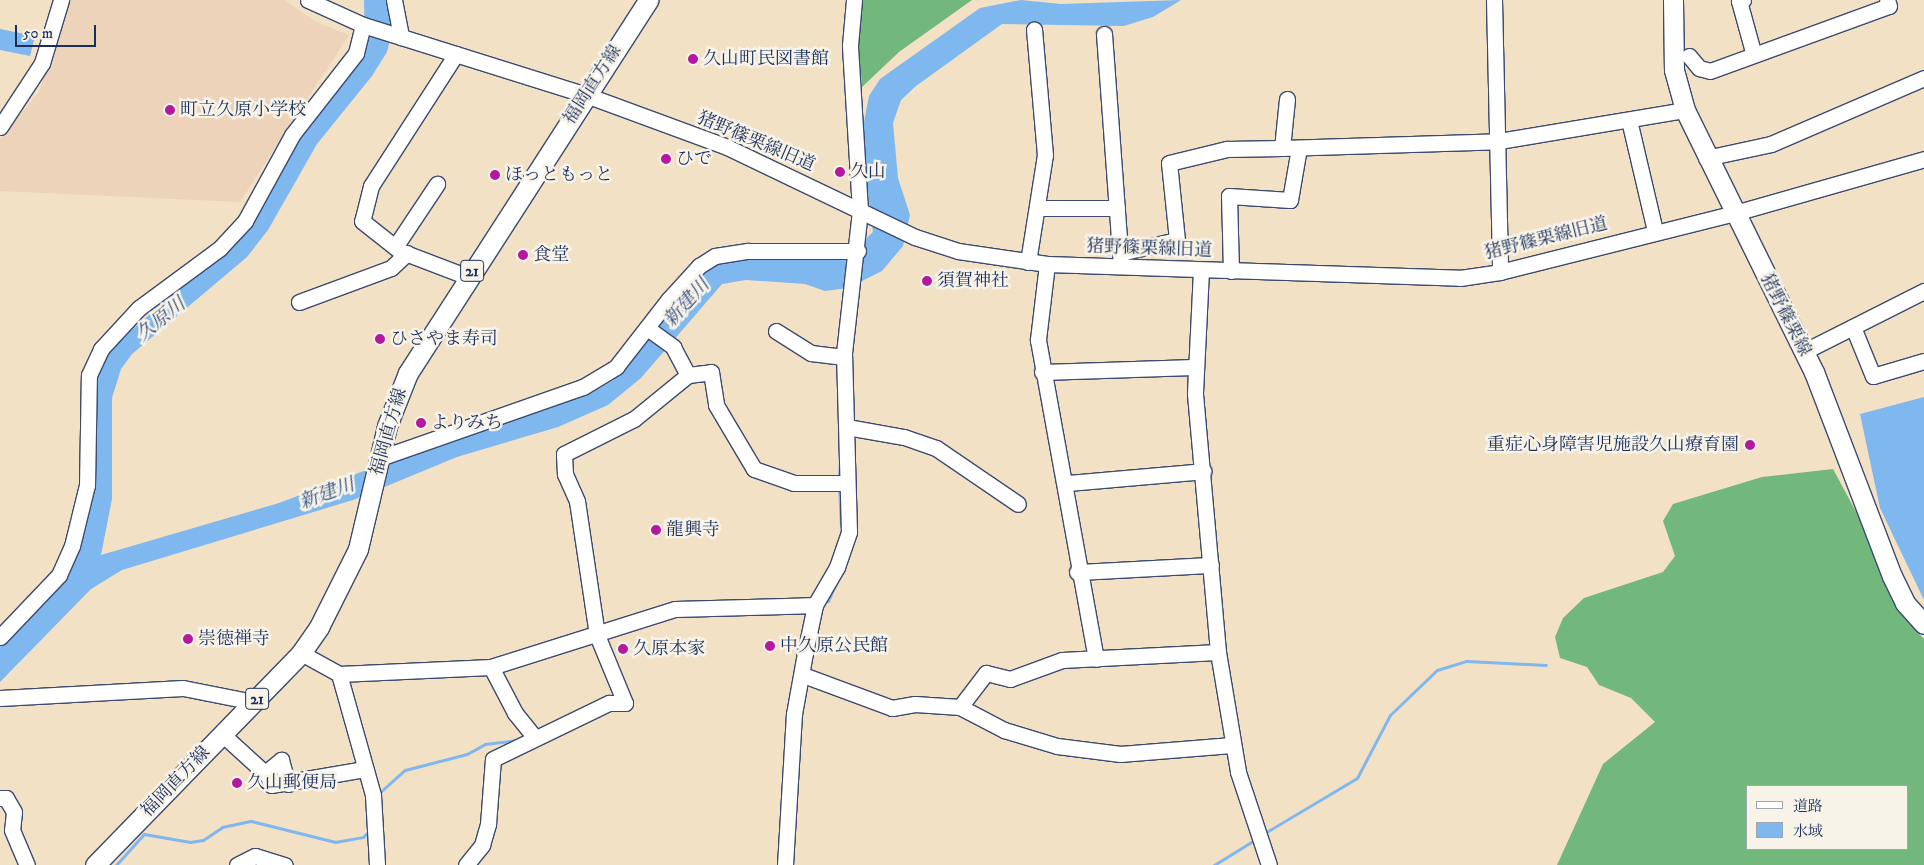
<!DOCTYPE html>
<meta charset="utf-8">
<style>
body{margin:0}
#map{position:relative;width:1924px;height:865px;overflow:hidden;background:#f3e1c6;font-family:"IM FELL DW Pica","Noto Serif JP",serif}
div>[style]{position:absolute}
.built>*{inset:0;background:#ecd3ba}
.forest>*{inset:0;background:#72b87d}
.water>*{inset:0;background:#7fb7ef}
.stream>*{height:3px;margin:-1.5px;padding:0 1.5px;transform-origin:1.5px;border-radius:1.5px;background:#7fb7ef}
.roads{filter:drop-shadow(1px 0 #3b4a6e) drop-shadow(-1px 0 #3b4a6e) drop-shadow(0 1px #3b4a6e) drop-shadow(0 -1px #3b4a6e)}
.minor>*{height:15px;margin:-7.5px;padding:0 7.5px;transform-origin:7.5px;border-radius:7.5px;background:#fff}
.major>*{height:19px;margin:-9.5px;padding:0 9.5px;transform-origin:9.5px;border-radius:9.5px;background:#fff}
.dots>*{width:14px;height:14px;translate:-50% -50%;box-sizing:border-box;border:2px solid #f7f3e8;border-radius:50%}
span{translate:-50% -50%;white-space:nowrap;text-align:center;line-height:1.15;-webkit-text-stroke:5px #f7f3e8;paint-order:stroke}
.shield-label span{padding:1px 4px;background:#f7f3e8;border:1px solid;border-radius:4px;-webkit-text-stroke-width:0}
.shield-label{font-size:16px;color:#1b2f5e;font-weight:700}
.poi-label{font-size:18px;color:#1b2f5e}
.left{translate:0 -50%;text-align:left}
.right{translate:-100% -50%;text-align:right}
.street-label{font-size:18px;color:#1b2f5e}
.water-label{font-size:19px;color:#345182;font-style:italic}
.legend{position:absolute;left:1746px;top:785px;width:162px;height:65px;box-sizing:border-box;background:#f7f3e8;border:1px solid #9fa5b1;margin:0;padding:6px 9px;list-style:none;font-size:15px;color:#1b2f5e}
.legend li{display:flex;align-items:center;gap:10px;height:25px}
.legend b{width:25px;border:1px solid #9fa5b1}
.scale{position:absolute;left:15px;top:25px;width:81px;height:22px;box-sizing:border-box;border:2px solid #1b2f5e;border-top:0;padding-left:6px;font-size:15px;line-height:18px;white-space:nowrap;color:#1b2f5e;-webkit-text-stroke:4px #f7f3e8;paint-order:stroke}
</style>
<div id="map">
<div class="built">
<div style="clip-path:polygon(68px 0,284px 0,316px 22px,349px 35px,240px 202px,0 191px,0 139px,39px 92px)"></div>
</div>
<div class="forest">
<div style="clip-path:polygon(862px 0,972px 0,899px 52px,862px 87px,858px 41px)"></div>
<div style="clip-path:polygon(evenodd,1833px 469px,1874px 545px,1900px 613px,1924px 639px,1924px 865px,1557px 865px,1603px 764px,1655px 722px,1631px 698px,1599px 685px,1587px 667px,1560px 658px,1555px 637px,1563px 618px,1584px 598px,1663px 572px,1675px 556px,1663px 521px,1673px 504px,1762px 477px,1833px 469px,1748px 786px,1908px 786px,1908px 849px,1748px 849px,1748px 786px)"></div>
</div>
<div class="water">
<div style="clip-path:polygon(364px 0,389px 0,394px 22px,387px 52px,372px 76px,317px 144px,268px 230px,247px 257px,132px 354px,121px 369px,112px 398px,112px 499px,101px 555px,279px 503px,499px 420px,588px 395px,614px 380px,707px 266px,738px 256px,847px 256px,873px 232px,861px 138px,869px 96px,880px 79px,980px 8px,1021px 0,1061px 4px,1181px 0,1153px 17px,1124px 26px,1002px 24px,916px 86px,901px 100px,893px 123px,898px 178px,910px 215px,903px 246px,882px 271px,848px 288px,825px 291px,805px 284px,746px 280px,722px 284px,641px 378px,608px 405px,558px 427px,457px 457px,353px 500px,122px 570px,91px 589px,0 682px,0 644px,75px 560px,92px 486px,96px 377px,105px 353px,245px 232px,293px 144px,365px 43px)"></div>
<div style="clip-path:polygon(0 29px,35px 36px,30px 56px,0 50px)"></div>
<div style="clip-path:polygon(1924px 397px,1924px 600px,1880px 508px,1860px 414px)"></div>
</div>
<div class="stream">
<div style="left:839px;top:478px;width:21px;rotate:-87deg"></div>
<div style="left:839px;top:487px;width:39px;rotate:87deg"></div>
<div style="left:823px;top:601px;width:5px"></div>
<div style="left:828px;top:601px;width:24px;rotate:-66deg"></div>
<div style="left:378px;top:794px;width:36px;rotate:-42deg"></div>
<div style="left:405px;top:770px;width:64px;rotate:-14.5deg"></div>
<div style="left:467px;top:754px;width:21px;rotate:-29deg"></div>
<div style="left:485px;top:744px;width:32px;rotate:-7deg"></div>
<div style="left:1263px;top:834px;width:109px;rotate:-30.8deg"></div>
<div style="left:1357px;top:778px;width:71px;rotate:-62.4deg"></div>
<div style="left:1390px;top:715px;width:65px;rotate:-43.8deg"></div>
<div style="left:1437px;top:670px;width:31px;rotate:-17deg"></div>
<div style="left:1467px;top:661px;width:79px;rotate:2.9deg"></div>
<div style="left:116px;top:865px;width:42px;rotate:-47.9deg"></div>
<div style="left:144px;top:834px;width:47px;rotate:9.9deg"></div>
<div style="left:190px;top:842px;width:13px;rotate:-9deg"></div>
<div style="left:203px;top:840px;width:23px;rotate:-34deg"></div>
<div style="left:222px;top:827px;width:30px;rotate:-12deg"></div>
<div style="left:251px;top:821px;width:87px;rotate:14deg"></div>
<div style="left:335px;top:842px;width:28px;rotate:-10deg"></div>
<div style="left:363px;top:837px;width:10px;rotate:-45deg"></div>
<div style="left:1214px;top:865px;width:49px;rotate:-31.8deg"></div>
</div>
<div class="roads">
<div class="minor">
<div style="left:308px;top:0;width:60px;rotate:24.4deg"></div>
<div style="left:363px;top:25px;width:234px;rotate:17.4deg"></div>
<div style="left:586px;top:95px;width:150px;rotate:20.2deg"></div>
<div style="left:727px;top:147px;width:208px;rotate:25.6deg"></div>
<div style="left:915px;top:237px;width:45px;rotate:18deg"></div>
<div style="left:958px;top:251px;width:90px;rotate:8.3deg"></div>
<div style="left:1047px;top:264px;width:413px;rotate:1.9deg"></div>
<div style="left:1460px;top:278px;width:40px;rotate:-8.5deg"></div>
<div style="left:1500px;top:272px;width:242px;rotate:-14.1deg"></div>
<div style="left:1735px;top:213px;width:197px;rotate:-15.9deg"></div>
<div style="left:394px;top:0;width:38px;rotate:79deg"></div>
<div style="left:1494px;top:0;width:272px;rotate:88.7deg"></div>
<div style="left:1743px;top:0;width:4px;rotate:166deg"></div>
<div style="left:1739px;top:1px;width:53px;rotate:74.6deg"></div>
<div style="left:1104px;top:34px;width:230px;rotate:85.8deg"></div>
<div style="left:456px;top:54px;width:157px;rotate:122.8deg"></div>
<div style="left:371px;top:186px;width:36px;rotate:104deg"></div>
<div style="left:362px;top:221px;width:48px;rotate:38.3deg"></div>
<div style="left:400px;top:251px;width:73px;rotate:20.9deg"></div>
<div style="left:1689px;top:56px;width:16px;rotate:50deg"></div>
<div style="left:1699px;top:68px;width:11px;rotate:15deg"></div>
<div style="left:1710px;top:71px;width:190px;rotate:-20deg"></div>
<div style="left:1889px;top:6px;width:6px;rotate:-108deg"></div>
<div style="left:1287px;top:99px;width:49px;rotate:95.8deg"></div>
<div style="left:1282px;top:148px;width:217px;rotate:-1.8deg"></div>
<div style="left:1499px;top:141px;width:189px;rotate:-9.5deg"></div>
<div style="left:1629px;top:120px;width:114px;rotate:76.8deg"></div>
<div style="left:0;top:127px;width:77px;rotate:-56.7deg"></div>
<div style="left:42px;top:63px;width:66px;rotate:-73.2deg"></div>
<div style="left:1706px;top:158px;width:66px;rotate:-12.2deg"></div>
<div style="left:1771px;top:144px;width:167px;rotate:-23.3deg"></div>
<div style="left:1037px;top:208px;width:80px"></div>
<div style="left:395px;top:247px;width:76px;rotate:-56.3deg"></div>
<div style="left:1120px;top:253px;width:58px;rotate:-12.8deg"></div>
<div style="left:1177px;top:240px;width:77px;rotate:-95.9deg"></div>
<div style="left:1169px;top:163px;width:60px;rotate:-13.6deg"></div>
<div style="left:1227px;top:149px;width:55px;rotate:-1deg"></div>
<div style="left:1028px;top:262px;width:108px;rotate:-81deg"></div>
<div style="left:1045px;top:155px;width:126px;rotate:-95deg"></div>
<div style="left:1047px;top:264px;width:77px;rotate:96.8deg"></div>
<div style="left:1038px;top:340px;width:324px;rotate:79.7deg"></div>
<div style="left:1201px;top:270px;width:124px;rotate:92.8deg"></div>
<div style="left:1195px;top:394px;width:259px;rotate:84.9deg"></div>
<div style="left:1218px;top:652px;width:122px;rotate:80.5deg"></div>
<div style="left:1238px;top:772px;width:98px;rotate:71.6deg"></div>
<div style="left:1231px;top:271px;width:75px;rotate:-91.5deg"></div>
<div style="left:1229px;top:196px;width:61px;rotate:3.8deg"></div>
<div style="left:1290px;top:200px;width:53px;rotate:-80.2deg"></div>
<div style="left:299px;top:302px;width:98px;rotate:-20.3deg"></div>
<div style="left:391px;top:268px;width:22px;rotate:-43deg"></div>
<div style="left:1853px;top:327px;width:53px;rotate:67.8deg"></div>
<div style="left:1873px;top:376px;width:53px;rotate:-16.4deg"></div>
<div style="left:650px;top:330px;width:29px;rotate:36deg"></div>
<div style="left:673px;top:347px;width:32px;rotate:62deg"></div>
<div style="left:776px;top:331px;width:41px;rotate:32.2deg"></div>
<div style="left:811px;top:353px;width:33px;rotate:7deg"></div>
<div style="left:1803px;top:352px;width:136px;rotate:-26.8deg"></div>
<div style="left:1042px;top:372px;width:152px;rotate:-1.9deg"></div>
<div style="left:847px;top:427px;width:58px;rotate:10deg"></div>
<div style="left:904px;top:437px;width:34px;rotate:19deg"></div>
<div style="left:936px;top:448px;width:99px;rotate:34.3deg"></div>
<div style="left:380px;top:458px;width:215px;rotate:-19.3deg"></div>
<div style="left:583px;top:387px;width:39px;rotate:-31deg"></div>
<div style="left:616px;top:367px;width:86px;rotate:-52.1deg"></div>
<div style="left:669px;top:299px;width:45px;rotate:-47.7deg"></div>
<div style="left:699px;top:266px;width:19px;rotate:-32deg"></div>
<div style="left:715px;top:256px;width:33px;rotate:-9deg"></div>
<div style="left:748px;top:251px;width:110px"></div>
<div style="left:1067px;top:483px;width:137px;rotate:-5deg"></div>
<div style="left:1077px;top:572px;width:134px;rotate:-3deg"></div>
<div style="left:0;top:637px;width:86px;rotate:-46.4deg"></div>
<div style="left:59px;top:575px;width:32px;rotate:-66deg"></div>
<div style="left:72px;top:546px;width:63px;rotate:-76.2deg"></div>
<div style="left:87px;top:485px;width:110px;rotate:-89deg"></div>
<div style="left:89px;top:375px;width:29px;rotate:-65deg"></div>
<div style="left:101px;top:349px;width:56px;rotate:-47.2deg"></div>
<div style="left:139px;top:308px;width:101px;rotate:-36.5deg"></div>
<div style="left:220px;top:248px;width:37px;rotate:-47deg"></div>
<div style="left:245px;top:221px;width:98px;rotate:-61.3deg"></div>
<div style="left:292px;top:135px;width:104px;rotate:-52deg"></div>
<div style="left:356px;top:53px;width:29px;rotate:-76deg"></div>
<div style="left:301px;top:653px;width:43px;rotate:28.9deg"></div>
<div style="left:339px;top:674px;width:152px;rotate:-2.6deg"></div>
<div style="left:491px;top:667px;width:193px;rotate:-17.5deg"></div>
<div style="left:675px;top:609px;width:140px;rotate:-1.6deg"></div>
<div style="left:491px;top:667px;width:52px;rotate:62.4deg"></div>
<div style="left:515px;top:713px;width:32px;rotate:51deg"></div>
<div style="left:339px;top:674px;width:126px;rotate:74.3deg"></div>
<div style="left:373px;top:795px;width:70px;rotate:86.7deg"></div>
<div style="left:803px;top:675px;width:95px;rotate:20.3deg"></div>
<div style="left:892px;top:708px;width:23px;rotate:-10deg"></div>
<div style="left:915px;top:704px;width:45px;rotate:3.8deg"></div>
<div style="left:960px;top:707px;width:50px;rotate:27.6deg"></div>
<div style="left:1004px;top:730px;width:55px;rotate:16.8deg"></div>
<div style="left:1057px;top:746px;width:64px;rotate:7.2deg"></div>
<div style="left:1120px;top:754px;width:112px;rotate:-4.6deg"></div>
<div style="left:0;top:698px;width:183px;rotate:-3.1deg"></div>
<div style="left:183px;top:688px;width:72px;rotate:11.2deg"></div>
<div style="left:960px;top:707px;width:43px;rotate:-52.6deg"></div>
<div style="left:986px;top:673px;width:25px;rotate:14deg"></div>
<div style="left:1010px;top:679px;width:55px;rotate:-20.1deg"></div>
<div style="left:1062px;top:660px;width:156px;rotate:-2.9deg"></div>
<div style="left:222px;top:734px;width:62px;rotate:42.4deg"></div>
<div style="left:268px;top:776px;width:9px;rotate:72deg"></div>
<div style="left:271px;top:785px;width:95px;rotate:-9.7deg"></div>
<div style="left:265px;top:773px;width:21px;rotate:-39deg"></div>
<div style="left:281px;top:760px;width:25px;rotate:74deg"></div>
<div style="left:0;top:798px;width:6px"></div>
<div style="left:6px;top:798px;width:16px;rotate:60deg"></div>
<div style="left:14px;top:812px;width:18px;rotate:96deg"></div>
<div style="left:12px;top:830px;width:38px;rotate:67deg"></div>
<div style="left:237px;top:865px;width:20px;rotate:-27deg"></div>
<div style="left:255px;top:856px;width:31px;rotate:17deg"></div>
<div style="left:466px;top:865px;width:26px;rotate:-51deg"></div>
<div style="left:482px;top:845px;width:22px;rotate:-74deg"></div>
<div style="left:488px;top:824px;width:65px;rotate:-85.6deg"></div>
<div style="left:493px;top:759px;width:129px;rotate:-25.8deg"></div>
<div style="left:609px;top:703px;width:16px"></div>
<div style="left:625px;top:703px;width:74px;rotate:-112.4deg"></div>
<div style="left:597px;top:635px;width:135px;rotate:-98.5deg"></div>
<div style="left:577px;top:501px;width:30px;rotate:-114deg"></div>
<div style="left:565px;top:474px;width:20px;rotate:-93deg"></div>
<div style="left:564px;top:454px;width:78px;rotate:-26.6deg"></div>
<div style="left:634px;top:419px;width:70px;rotate:-39.2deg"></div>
<div style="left:688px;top:375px;width:23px;rotate:-7deg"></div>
<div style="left:711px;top:372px;width:33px;rotate:81deg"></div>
<div style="left:716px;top:405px;width:74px;rotate:59.3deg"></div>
<div style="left:754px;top:469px;width:42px;rotate:19.3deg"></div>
<div style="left:794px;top:483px;width:52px"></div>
<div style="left:785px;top:865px;width:151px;rotate:-86.6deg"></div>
<div style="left:794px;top:714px;width:62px;rotate:-79.8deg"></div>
<div style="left:805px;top:653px;width:49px;rotate:-78.2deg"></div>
<div style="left:815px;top:605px;width:44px;rotate:-59.9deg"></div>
<div style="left:837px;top:567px;width:37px;rotate:-71deg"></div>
<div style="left:849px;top:532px;width:179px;rotate:-91.6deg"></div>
<div style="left:844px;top:353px;width:144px;rotate:-83.6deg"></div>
<div style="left:860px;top:210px;width:165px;rotate:-93.5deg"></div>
<div style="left:850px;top:45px;width:45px;rotate:-84.9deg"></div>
</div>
<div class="major">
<div style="left:1673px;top:0;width:70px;rotate:89.2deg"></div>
<div style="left:1674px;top:70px;width:41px;rotate:74.6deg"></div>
<div style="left:1685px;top:110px;width:292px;rotate:63.8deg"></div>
<div style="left:1814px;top:372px;width:218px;rotate:69.1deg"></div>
<div style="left:1892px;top:576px;width:30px;rotate:64deg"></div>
<div style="left:1905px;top:603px;width:28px;rotate:48deg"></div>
<div style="left:95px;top:865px;width:296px;rotate:-45.8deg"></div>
<div style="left:301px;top:653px;width:32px;rotate:-55deg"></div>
<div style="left:319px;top:627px;width:87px;rotate:-63.4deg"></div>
<div style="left:358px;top:549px;width:126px;rotate:-76.7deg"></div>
<div style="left:387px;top:426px;width:57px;rotate:-68.4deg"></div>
<div style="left:408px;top:373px;width:444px;rotate:-57.2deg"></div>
</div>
</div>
<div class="dots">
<div style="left:693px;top:59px;background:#b5179e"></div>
<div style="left:170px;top:110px;background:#b5179e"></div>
<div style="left:666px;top:159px;background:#b5179e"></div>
<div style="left:840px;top:172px;background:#b5179e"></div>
<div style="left:495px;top:175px;background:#b5179e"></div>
<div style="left:523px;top:255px;background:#b5179e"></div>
<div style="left:927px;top:281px;background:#b5179e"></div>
<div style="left:380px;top:339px;background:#b5179e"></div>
<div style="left:421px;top:423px;background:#b5179e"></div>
<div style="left:1750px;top:445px;background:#b5179e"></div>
<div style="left:656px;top:530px;background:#b5179e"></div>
<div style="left:188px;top:639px;background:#b5179e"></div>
<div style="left:770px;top:646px;background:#b5179e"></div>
<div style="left:623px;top:649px;background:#b5179e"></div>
<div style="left:237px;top:783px;background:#b5179e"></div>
</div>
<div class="shield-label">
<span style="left:472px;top:271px">21</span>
<span style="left:257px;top:699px">21</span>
</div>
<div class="poi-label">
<span class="left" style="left:703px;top:59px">久山町民図書館</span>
<span class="left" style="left:180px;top:110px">町立久原小学校</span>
<span class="left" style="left:676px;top:159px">ひで</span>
<span class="left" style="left:850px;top:172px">久山</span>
<span class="left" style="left:505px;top:175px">ほっともっと</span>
<span class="left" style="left:533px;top:255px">食堂</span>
<span class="left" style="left:937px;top:281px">須賀神社</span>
<span class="left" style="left:390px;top:339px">ひさやま寿司</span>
<span class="left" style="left:431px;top:423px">よりみち</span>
<span class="right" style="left:1739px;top:445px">重症心身障害児施設久山療育園</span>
<span class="left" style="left:666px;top:530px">龍興寺</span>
<span class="left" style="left:198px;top:639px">崇徳禅寺</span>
<span class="left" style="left:780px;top:646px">中久原公民館</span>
<span class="left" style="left:633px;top:649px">久原本家</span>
<span class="left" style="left:247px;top:783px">久山郵便局</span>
</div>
<div class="street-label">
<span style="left:593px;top:85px;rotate:-57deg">福岡直方線</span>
<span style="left:756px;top:142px;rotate:23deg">猪野篠栗線旧道</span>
<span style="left:1546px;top:239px;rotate:-14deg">猪野篠栗線旧道</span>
<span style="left:1149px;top:249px;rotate:2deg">猪野篠栗線旧道</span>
<span style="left:1785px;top:315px;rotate:63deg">猪野篠栗線</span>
<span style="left:389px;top:432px;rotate:-74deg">福岡直方線</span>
<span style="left:176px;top:782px;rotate:-46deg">福岡直方線</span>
</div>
<div class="water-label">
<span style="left:687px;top:303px;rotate:-48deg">新建川</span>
<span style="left:161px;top:320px;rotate:-39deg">久原川</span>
<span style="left:327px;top:494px;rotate:-20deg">新建川</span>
</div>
<ul class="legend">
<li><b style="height:6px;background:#fff"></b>道路</li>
<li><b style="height:14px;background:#7fb7ef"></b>水域</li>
</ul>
<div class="scale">50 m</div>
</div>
